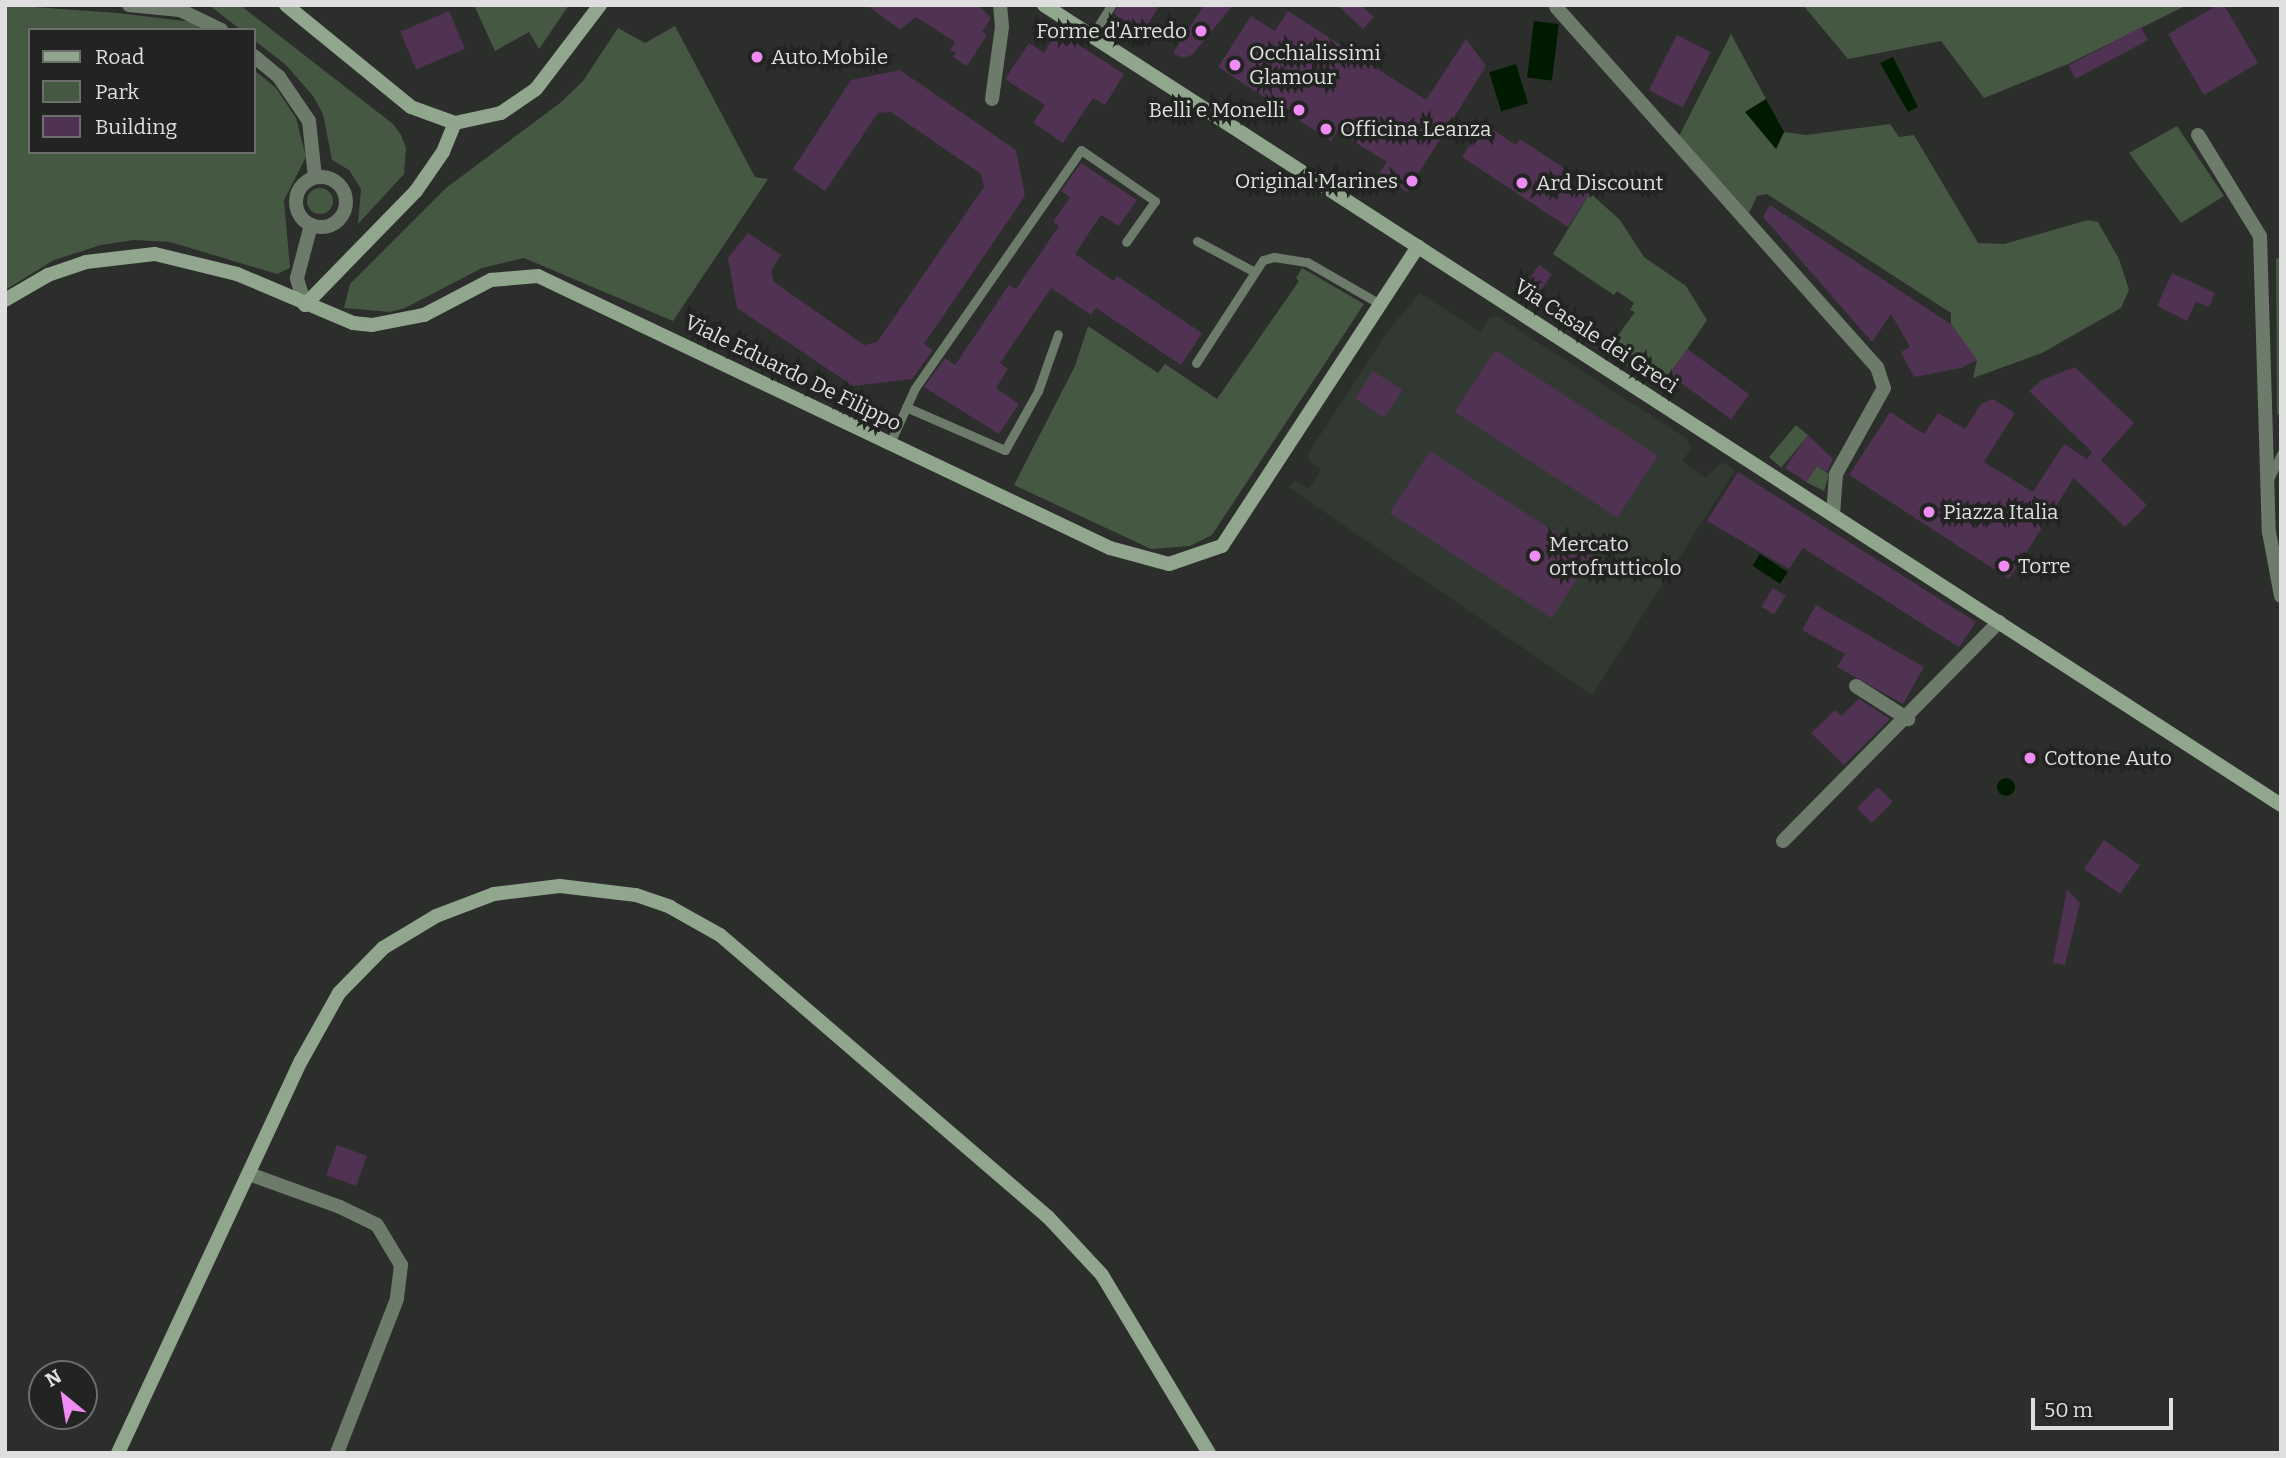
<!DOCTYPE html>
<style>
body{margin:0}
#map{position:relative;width:2286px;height:1458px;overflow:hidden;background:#2b2e2b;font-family:Bitter,serif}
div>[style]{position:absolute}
.built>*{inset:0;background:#323932}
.green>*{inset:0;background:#455842;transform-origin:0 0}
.round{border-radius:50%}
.water>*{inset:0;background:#001a00;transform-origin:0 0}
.building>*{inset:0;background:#503252;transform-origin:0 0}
.lane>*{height:9px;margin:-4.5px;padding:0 4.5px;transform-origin:4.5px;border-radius:4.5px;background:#6d7b6b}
.street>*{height:14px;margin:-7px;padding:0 7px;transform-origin:7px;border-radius:7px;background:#6d7b6b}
.street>.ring{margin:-7px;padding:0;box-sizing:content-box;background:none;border:14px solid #6d7b6b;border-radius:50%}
.secondary>*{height:14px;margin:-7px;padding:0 7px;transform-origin:7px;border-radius:7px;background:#90a78d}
.dots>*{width:19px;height:19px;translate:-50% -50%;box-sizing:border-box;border:4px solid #222421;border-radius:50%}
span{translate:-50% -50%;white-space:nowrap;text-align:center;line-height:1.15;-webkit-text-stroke:7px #222421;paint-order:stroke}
.poi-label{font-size:21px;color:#dedfde}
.right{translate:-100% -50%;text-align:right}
.left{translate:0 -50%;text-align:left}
.street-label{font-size:21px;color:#dedfde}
.frame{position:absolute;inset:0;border:7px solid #dedfde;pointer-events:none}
.legend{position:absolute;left:28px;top:28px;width:228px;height:126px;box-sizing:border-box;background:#222421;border:2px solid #6d6f6d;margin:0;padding:9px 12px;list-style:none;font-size:21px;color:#dedfde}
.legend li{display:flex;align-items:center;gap:14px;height:35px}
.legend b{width:35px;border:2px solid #6d6f6d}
.north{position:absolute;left:28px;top:1360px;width:70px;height:70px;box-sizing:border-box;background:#222421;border:2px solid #6d6f6d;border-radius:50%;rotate:330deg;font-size:19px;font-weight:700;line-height:28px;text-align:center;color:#dedfde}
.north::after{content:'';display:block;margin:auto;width:24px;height:32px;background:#f08bf5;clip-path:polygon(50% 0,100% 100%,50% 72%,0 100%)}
.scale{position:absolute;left:2031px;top:1398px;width:142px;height:32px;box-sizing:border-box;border:4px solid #dedfde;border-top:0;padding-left:9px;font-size:21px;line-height:24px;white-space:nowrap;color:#dedfde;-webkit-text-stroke:5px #222421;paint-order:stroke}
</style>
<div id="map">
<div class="built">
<div style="clip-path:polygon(1420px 293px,1480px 332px,1490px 317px,1497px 316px,1686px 438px,1691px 449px,1682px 461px,1705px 478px,1722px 462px,1735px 470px,1592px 695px,1288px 487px,1296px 481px,1308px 488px,1314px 481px,1321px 469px,1310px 462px,1308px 454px,1387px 332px)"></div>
</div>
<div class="green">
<div style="clip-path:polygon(5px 5px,118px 13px,192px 22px,202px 30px,30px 30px,30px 152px,254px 152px,254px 70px,276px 88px,296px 118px,306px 157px,284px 200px,290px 268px,277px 274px,170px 242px,134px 240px,101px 245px,54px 260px,5px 290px)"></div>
<div style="clip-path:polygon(209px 5px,240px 5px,393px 124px,401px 135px,406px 148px,404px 174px,358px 224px,361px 189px,349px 170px,332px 160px,323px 114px,313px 96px,286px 65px,254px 40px,254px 30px,241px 30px)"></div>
<div style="clip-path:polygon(474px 5px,569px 5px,539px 49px,529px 32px,495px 51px)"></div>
<div style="clip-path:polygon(1803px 5px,2187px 5px,2068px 64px,1984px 98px,1941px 41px,1848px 59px)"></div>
<div style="clip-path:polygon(675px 26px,755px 177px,768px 179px,673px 321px,524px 258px,482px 268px,405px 308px,390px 312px,344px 308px,350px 284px,446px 188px,560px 103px,583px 81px,618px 28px,645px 43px)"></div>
<div style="clip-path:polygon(1731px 34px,1766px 99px,1746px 112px,1776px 148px,1784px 132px,1806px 135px,1890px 124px,1899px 137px,1914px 135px,1978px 243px,2004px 244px,2088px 220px,2098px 222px,2119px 259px,2129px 290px,2121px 308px,2042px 353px,1973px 378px,1977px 360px,1951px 325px,1951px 313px,1767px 194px,1757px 196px,1749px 213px,1679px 136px)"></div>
<div style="clip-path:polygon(2177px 126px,2224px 196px,2181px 223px,2129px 153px)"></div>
<div class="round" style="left:307px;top:188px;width:26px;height:26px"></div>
<div style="clip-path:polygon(1590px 193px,1620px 220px,1644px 257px,1686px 286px,1707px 320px,1661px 388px,1606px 352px,1635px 312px,1630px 310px,1634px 303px,1617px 291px,1614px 295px,1553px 254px)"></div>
<div style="clip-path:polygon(2281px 257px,2281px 412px,2277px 416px,2276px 259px)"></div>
<div style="clip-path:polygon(1302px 268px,1364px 304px,1212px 535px,1190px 546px,1151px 549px,1014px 485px,1075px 366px,1088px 326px,1158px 373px,1165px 364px,1217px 399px,1299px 281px,1296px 278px)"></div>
<div style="left:1796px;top:425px;width:16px;height:42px;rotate:40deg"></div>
<div style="clip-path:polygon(1817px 466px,1829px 474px,1824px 491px,1806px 482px)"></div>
</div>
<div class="water">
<div style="left:1534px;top:21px;width:25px;height:57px;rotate:7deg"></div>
<div style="clip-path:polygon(1893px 57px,1918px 107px,1908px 112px,1880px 63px)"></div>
<div style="left:1516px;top:64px;width:41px;height:28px;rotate:73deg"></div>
<div style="clip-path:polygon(1766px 99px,1784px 132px,1776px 149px,1745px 112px)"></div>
<div style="left:1760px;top:554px;width:33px;height:14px;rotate:33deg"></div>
<div class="round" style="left:1997px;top:778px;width:18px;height:18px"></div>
</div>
<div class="building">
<div style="clip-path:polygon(867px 5px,978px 5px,991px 18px,982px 32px,987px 35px,967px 66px,953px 57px,956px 53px,950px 50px,955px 42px,916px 17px,900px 30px)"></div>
<div style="clip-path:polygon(1118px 5px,1160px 5px,1142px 33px,1114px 14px)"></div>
<div style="clip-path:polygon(1204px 5px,1233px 5px,1192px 55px,1182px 58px,1173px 53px)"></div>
<div style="clip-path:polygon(1337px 5px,1361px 5px,1374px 17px,1363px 29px)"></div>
<div style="clip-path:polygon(2218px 5px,2224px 5px,2258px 63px,2204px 95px,2168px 34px)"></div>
<div style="left:449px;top:11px;width:41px;height:53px;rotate:67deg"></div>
<div style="clip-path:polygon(1288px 11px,1426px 100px,1466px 39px,1486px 66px,1407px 192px,1379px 174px,1387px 162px,1337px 131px,1331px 141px,1218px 67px,1251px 16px,1275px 31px)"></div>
<div style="left:2141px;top:27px;width:15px;height:82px;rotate:62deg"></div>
<div style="clip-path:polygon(1057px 31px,1124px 74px,1105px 105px,1093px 98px,1063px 143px,1033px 123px,1045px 105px,1005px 79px,1029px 43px,1044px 53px)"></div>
<div style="left:1677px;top:35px;width:38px;height:62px;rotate:27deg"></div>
<div style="clip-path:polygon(900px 70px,1016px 150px,1025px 196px,924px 344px,933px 350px,912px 379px,853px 386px,737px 308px,728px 258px,748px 233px,781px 255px,771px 270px,774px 282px,864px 345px,877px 342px,984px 187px,981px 174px,891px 112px,878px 113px,825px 191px,793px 169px,851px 80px)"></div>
<div style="clip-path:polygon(1484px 124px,1516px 145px,1520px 139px,1564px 168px,1561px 174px,1590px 193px,1568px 227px,1462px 157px)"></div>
<div style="clip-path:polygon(1081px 163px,1137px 200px,1119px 226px,1101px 215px,1075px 254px,1114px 281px,1117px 276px,1202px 333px,1181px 365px,1096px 308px,1091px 315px,1051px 288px,1000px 363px,1008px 369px,996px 388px,1019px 404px,999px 434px,924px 387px,945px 358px,955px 365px,1009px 285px,1016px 289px,1059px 226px,1053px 222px,1070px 197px,1061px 191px)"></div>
<div style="clip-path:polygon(1770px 205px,1952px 325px,1977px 360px,1961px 368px,1914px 377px,1901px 352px,1910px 347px,1891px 314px,1872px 342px,1763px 217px)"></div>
<div style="left:1539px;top:265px;width:16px;height:24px;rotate:35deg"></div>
<div style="clip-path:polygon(2172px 273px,2215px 293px,2209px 307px,2196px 302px,2187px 321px,2157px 306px)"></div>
<div style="left:1687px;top:349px;width:77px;height:31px;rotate:36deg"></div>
<div style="left:1495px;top:350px;width:194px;height:74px;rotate:33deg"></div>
<div style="clip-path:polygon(2075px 367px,2134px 423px,2101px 460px,2147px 505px,2125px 527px,2074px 478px,2009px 579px,1849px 475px,1890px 412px,1924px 434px,1938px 413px,1965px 429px,1981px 404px,1993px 399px,2015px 413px,1984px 462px,2033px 492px,2064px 444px,2087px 459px,2092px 452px,2029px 391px,2042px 380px)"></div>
<div style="left:1373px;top:371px;width:35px;height:33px;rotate:33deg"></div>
<div style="clip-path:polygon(1808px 435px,1833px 459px,1827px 472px,1817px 466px,1806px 482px,1785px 468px)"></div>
<div style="left:1430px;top:451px;width:193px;height:74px;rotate:33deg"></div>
<div style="clip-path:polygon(1738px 472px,1976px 622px,1959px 647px,1803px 548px,1789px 569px,1707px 521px)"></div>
<div style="left:1773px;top:588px;width:15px;height:22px;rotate:32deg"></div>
<div style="clip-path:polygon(1816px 605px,1924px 667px,1903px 704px,1837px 667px,1845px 654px,1802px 630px)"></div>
<div style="clip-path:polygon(1859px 699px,1890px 719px,1844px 765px,1811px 733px,1835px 710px,1841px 716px)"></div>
<div style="left:1878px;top:787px;width:21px;height:30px;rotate:45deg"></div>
<div style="left:2104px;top:840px;width:44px;height:35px;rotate:35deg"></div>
<div style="clip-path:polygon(2067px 889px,2080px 903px,2065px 965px,2053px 963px)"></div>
<div style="left:337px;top:1145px;width:32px;height:32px;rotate:20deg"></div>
</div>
<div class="lane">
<div style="left:1092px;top:36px;width:36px;rotate:-58deg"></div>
<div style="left:1197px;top:241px;width:64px;rotate:28.2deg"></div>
<div style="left:1196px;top:363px;width:123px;rotate:-57deg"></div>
<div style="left:1263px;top:260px;width:11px;rotate:-15deg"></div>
<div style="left:1274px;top:257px;width:33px;rotate:9deg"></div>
<div style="left:1307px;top:262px;width:84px;rotate:29.9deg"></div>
<div style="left:906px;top:407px;width:108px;rotate:23.5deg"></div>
<div style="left:1005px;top:450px;width:68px;rotate:-60.8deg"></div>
<div style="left:1038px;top:391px;width:60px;rotate:-70.7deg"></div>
<div style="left:890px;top:443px;width:60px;rotate:-65.6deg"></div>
<div style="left:915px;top:388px;width:290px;rotate:-55.1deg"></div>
<div style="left:1081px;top:150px;width:90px;rotate:34.6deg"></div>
<div style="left:1155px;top:201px;width:50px;rotate:125.3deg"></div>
<div style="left:2269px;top:479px;width:28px;rotate:-64deg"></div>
</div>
<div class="street">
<div style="left:129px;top:5px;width:51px;rotate:5.6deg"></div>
<div style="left:180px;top:10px;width:46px;rotate:26deg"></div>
<div style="left:1556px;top:7px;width:482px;rotate:48.3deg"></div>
<div style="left:1877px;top:367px;width:22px;rotate:72deg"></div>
<div style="left:1884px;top:388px;width:98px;rotate:119.2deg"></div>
<div style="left:1836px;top:474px;width:41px;rotate:94.2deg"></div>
<div style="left:254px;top:56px;width:33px;rotate:40deg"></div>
<div style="left:279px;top:77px;width:53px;rotate:55.7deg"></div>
<div style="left:309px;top:121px;width:56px;rotate:83.9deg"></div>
<div style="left:992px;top:99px;width:73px;rotate:-82.1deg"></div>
<div style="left:1002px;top:27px;width:22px;rotate:-95deg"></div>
<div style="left:2198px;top:135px;width:119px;rotate:58.5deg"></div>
<div style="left:2260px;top:236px;width:296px;rotate:88.3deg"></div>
<div style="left:2269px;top:532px;width:65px;rotate:79.4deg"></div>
<div class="ring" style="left:296px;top:177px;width:36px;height:36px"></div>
<div style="left:305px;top:305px;width:28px;rotate:-107deg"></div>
<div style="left:297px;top:278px;width:55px;rotate:-75.2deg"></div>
<div style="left:1856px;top:686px;width:62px;rotate:32.4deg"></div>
<div style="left:1783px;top:841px;width:308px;rotate:-45.4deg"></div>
<div style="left:249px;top:1174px;width:97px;rotate:19.9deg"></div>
<div style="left:340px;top:1207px;width:41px;rotate:25.9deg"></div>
<div style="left:377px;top:1225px;width:47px;rotate:59deg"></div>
<div style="left:401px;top:1265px;width:34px;rotate:97deg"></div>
<div style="left:397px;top:1299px;width:165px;rotate:111.3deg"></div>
</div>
<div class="secondary">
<div style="left:286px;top:5px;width:161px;rotate:39.2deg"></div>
<div style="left:411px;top:107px;width:47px;rotate:20deg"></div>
<div style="left:455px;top:123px;width:47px;rotate:-12.3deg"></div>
<div style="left:501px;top:113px;width:42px;rotate:-34.4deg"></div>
<div style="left:536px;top:89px;width:106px;rotate:-52.7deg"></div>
<div style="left:1044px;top:5px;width:1473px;rotate:32.89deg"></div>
<div style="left:5px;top:300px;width:50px;rotate:-30.2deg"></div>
<div style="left:48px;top:275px;width:40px;rotate:-18.9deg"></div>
<div style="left:86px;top:262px;width:69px;rotate:-6.6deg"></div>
<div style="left:155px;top:254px;width:84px;rotate:13.7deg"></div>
<div style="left:237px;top:274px;width:126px;rotate:22.9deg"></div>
<div style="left:353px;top:323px;width:19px;rotate:6deg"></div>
<div style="left:372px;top:325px;width:53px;rotate:-10.9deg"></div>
<div style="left:424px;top:315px;width:76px;rotate:-27.6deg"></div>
<div style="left:491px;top:280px;width:47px;rotate:-4.9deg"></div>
<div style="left:538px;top:276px;width:633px;rotate:25.43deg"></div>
<div style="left:1110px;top:548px;width:61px;rotate:15.2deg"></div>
<div style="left:1169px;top:564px;width:56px;rotate:-18.8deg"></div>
<div style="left:1222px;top:546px;width:358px;rotate:-56.8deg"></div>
<div style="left:305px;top:305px;width:159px;rotate:-45.8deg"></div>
<div style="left:416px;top:191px;width:47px;rotate:-55.3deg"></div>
<div style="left:443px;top:152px;width:31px;rotate:-68deg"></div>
<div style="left:118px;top:1453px;width:433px;rotate:-65deg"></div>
<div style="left:301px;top:1061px;width:78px;rotate:-60.8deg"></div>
<div style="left:339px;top:993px;width:63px;rotate:-45.6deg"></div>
<div style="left:383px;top:948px;width:62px;rotate:-31.1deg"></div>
<div style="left:436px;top:916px;width:62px;rotate:-20.8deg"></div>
<div style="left:494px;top:894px;width:66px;rotate:-6.9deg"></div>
<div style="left:560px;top:886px;width:77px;rotate:6.8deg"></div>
<div style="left:636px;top:895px;width:36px;rotate:19deg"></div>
<div style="left:670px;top:907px;width:57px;rotate:29.2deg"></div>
<div style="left:720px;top:935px;width:433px;rotate:40.7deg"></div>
<div style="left:1048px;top:1217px;width:79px;rotate:47deg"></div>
<div style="left:1102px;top:1275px;width:208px;rotate:59deg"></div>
</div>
<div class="dots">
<div style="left:1201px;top:31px;background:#f08bf5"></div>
<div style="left:757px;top:57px;background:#f08bf5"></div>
<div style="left:1235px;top:65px;background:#f08bf5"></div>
<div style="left:1299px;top:110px;background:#f08bf5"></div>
<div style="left:1326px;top:129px;background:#f08bf5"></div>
<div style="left:1412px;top:181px;background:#f08bf5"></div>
<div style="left:1522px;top:183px;background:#f08bf5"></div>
<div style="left:1929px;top:512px;background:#f08bf5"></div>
<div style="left:1535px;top:556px;background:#f08bf5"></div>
<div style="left:2004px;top:566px;background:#f08bf5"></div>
<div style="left:2030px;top:758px;background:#f08bf5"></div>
</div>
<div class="poi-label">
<span class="right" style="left:1187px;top:31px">Forme d'Arredo</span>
<span class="left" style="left:1249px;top:65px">Occhialissimi<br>Glamour</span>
<span class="left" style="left:771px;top:57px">Auto.Mobile</span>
<span class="right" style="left:1285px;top:110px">Belli e Monelli</span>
<span class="left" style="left:1340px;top:129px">Officina Leanza</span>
<span class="right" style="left:1398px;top:181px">Original Marines</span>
<span class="left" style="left:1536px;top:183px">Ard Discount</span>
<span class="left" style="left:1943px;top:512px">Piazza Italia</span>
<span class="left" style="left:1549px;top:556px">Mercato<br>ortofrutticolo</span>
<span class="left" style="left:2018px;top:566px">Torre</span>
<span class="left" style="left:2044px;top:758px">Cottone Auto</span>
</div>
<div class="street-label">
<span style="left:1596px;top:336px;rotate:33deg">Via Casale dei Greci</span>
<span style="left:793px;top:373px;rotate:26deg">Viale Eduardo De Filippo</span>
</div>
<div class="frame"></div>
<ul class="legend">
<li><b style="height:9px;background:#90a78d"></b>Road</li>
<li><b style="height:19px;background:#455842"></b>Park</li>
<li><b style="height:19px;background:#503252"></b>Building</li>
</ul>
<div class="north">N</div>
<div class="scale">50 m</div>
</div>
